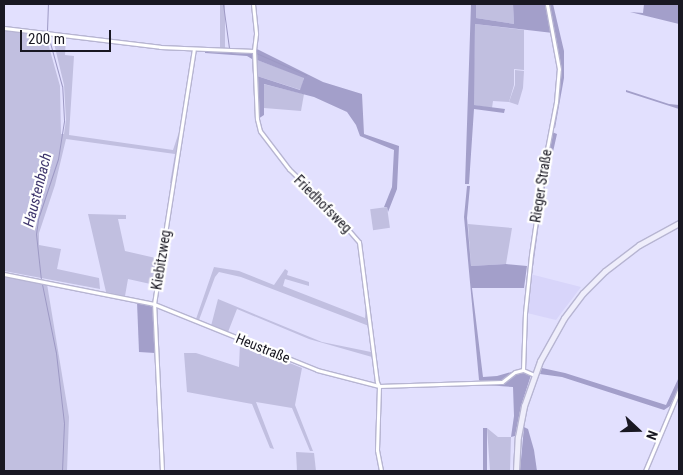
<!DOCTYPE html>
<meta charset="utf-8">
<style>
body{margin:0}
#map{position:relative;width:683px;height:475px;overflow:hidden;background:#e2e0fe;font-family:"Roboto Condensed",sans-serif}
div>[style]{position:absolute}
.built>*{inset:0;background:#d8d5fa}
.green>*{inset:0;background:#c1bfe0;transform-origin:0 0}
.forest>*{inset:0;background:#a39fca;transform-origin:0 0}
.stream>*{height:1px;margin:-0.5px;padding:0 0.5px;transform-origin:0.5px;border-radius:0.5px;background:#9d99c4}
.roads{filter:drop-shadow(1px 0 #b7b5d2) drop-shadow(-1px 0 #b7b5d2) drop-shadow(0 1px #b7b5d2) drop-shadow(0 -1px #b7b5d2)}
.minor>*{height:3px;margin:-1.5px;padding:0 1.5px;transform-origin:1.5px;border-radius:1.5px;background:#fff}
.secondary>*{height:5px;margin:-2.5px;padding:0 2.5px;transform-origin:2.5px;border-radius:2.5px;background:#efeefb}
span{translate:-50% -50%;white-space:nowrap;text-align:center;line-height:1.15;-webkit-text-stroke:4.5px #fff;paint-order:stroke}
.street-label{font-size:14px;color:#191822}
.water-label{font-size:15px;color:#3e356c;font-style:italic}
.frame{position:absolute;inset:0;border:5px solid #191822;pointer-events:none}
.north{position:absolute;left:613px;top:405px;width:50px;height:50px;-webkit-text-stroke:4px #fff;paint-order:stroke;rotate:111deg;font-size:14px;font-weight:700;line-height:20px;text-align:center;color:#191822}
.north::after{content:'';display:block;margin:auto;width:18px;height:22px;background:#191822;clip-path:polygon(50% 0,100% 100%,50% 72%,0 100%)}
.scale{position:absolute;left:20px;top:30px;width:91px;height:22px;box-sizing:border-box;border:2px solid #191822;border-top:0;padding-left:6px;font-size:15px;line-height:18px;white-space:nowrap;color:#191822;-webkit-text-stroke:4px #fff;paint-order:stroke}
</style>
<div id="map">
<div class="built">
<div style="clip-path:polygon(530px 274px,581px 287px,556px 320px,527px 313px)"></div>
</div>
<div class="green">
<div style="left:220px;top:4px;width:5px;height:46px"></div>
<div style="clip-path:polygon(476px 4px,513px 4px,514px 24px,476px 18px)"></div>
<div style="clip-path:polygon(475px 24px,524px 30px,524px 70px,514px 69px,514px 85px,509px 102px,493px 101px,492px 108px,473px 105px)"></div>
<div style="clip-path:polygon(4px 29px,27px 32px,27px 35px,46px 36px,60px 86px,61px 134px,64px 134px,66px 120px,64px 85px,52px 35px,66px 37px,65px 55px,74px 56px,69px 135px,173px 150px,178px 135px,180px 135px,172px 184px,170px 183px,175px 154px,66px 139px,55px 185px,39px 233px,39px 245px,61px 249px,57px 269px,99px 278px,100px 289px,4px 271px)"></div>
<div style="clip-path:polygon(257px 60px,304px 77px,301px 90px,257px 76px)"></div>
<div style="clip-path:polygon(515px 70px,524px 71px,523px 88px,518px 105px,509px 102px,515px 85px)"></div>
<div style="clip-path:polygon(263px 84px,304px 94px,301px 111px,264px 108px)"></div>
<div style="left:387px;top:207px;width:21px;height:17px;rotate:82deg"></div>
<div style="clip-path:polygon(88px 214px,126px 215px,126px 219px,118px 219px,125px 251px,160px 259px,155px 285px,128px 279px,125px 296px,106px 292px)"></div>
<div style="clip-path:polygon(468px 224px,512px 228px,506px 264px,471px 266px)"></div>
<div style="clip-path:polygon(214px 267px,239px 271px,274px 285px,285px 269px,288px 271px,287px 275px,309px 282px,309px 286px,285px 279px,283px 286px,365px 318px,366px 297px,369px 326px,241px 277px,219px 272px,215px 277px,199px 320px,196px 319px)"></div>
<div style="clip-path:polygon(4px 277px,47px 284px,69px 417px,67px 471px,4px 471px)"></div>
<div style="clip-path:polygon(218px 299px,322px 342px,371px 352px,372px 357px,309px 339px,237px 309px,228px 332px,211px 326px)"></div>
<div style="clip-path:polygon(240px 343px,302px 368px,295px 405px,313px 451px,310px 451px,292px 408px,256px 402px,274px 449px,270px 448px,252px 404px,187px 392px,184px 353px,196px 353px,239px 367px)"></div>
<div style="clip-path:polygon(487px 428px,498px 437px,511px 437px,510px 471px,490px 471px)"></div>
<div style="clip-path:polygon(296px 452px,314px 453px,316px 471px,297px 471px)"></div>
</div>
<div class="forest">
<div style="clip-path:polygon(471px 4px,476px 4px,476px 18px,514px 24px,513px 4px,546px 4px,553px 33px,475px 24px,474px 105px,505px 109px,504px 113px,474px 109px,469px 184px,465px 184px)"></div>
<div style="clip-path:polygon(549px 4px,553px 4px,564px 51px,564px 78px,555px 128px,553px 127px,561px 69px)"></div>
<div style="clip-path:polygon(644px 4px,679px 4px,679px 24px,630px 12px,643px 13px)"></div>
<div style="clip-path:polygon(257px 49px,323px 82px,362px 94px,364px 134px,399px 146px,397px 189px,388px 212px,387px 207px,384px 207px,392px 187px,394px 150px,360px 136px,356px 125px,347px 112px,314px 97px,264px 84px,264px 115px,258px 119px,257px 76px,300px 90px,304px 78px,257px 60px)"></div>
<div style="clip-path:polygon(205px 51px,254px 52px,256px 120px,252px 59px,247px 56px,205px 53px)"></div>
<div style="clip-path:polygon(626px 90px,669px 104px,679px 105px,679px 109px,626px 92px)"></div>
<div style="clip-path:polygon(552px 132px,557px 134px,542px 201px,532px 274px,530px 274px,532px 255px,545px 165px)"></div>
<div style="clip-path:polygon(467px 186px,470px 186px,467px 218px,471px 266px,506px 264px,527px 266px,524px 288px,472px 288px,483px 377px,497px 376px,522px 369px,531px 375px,521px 406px,515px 436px,511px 437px,514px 416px,513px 387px,485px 385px,479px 380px,464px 217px)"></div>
<div style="clip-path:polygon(137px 302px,150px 305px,153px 308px,155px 353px,139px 352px)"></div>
<div style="clip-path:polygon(542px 368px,565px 373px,666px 405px,679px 377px,679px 387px,670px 406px,664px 410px,562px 377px,540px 374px)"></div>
<div style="clip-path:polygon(524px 427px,528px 429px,534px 450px,537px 471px,520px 471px)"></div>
<div style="left:483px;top:428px;width:4px;height:43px"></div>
</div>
<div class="stream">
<div style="left:223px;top:4px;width:44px;rotate:82.2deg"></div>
<div style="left:47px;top:31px;width:27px;rotate:-88deg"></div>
<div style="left:229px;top:52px;width:23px;rotate:2deg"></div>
<div style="left:256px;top:53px;width:55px;rotate:23.7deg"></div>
<div style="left:41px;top:280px;width:46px;rotate:-96.2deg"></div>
<div style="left:36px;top:234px;width:15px;rotate:-82deg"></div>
<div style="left:38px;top:219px;width:63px;rotate:-71.6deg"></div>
<div style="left:58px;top:159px;width:39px;rotate:-81deg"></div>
<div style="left:64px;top:120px;width:34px;rotate:-93deg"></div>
<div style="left:62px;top:86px;width:53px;rotate:-105.4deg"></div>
<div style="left:42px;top:284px;width:70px;rotate:78.5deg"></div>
<div style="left:56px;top:353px;width:70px;rotate:83.5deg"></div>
<div style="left:64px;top:423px;width:48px;rotate:92.4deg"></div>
</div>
<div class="roads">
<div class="minor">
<div style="left:253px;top:4px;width:30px;rotate:84deg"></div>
<div style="left:256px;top:34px;width:17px;rotate:97deg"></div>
<div style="left:254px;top:51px;width:68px;rotate:87.5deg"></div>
<div style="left:257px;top:119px;width:12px;rotate:76deg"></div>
<div style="left:260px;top:131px;width:48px;rotate:52.7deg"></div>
<div style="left:289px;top:169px;width:60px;rotate:44.3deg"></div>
<div style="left:332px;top:211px;width:41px;rotate:48.9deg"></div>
<div style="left:359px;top:242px;width:141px;rotate:82.7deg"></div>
<div style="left:377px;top:382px;width:4px;rotate:63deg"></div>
<div style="left:379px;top:386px;width:64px;rotate:91.8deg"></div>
<div style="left:377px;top:450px;width:21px;rotate:79deg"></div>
<div style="left:4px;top:28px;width:157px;rotate:6.9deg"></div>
<div style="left:160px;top:47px;width:94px;rotate:2.4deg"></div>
<div style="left:4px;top:274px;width:153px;rotate:11.3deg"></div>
<div style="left:154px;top:304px;width:176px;rotate:22deg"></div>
<div style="left:317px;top:370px;width:64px;rotate:14.5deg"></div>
<div style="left:379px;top:386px;width:123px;rotate:-1.9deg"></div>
<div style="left:502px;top:382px;width:16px;rotate:-38deg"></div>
<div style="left:515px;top:372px;width:8px;rotate:-14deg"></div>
<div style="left:523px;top:370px;width:57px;rotate:-88deg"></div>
<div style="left:525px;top:313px;width:58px;rotate:-84.1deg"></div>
<div style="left:531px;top:255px;width:91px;rotate:-81.8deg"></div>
<div style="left:544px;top:165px;width:64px;rotate:-79.2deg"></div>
<div style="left:556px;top:102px;width:33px;rotate:-85deg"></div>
<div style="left:559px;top:69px;width:66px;rotate:-100.5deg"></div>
<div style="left:523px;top:370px;width:12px;rotate:24deg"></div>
<div style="left:162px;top:471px;width:167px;rotate:-92.7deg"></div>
<div style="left:154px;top:304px;width:257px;rotate:-81.1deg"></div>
<div style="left:645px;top:471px;width:88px;rotate:-67.2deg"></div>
</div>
<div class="secondary">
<div style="left:516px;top:471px;width:34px;rotate:-87deg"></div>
<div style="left:518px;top:437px;width:32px;rotate:-79deg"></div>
<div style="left:524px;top:406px;width:48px;rotate:-70.4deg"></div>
<div style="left:540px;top:361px;width:49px;rotate:-60.8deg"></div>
<div style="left:564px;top:318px;width:31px;rotate:-53deg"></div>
<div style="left:583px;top:293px;width:31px;rotate:-45deg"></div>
<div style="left:605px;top:271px;width:43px;rotate:-37.4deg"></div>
<div style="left:639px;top:245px;width:46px;rotate:-28.8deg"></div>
</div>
</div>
<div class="street-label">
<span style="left:541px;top:186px;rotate:-81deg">Rieger Straße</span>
<span style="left:323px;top:204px;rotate:45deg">Friedhofsweg</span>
<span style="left:161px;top:260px;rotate:-81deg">Kiebitzweg</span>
<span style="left:263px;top:348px;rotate:22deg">Heustraße</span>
</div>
<div class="water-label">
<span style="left:38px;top:190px;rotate:-76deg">Haustenbach</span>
</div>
<div class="frame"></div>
<div class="north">N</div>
<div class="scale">200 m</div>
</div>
